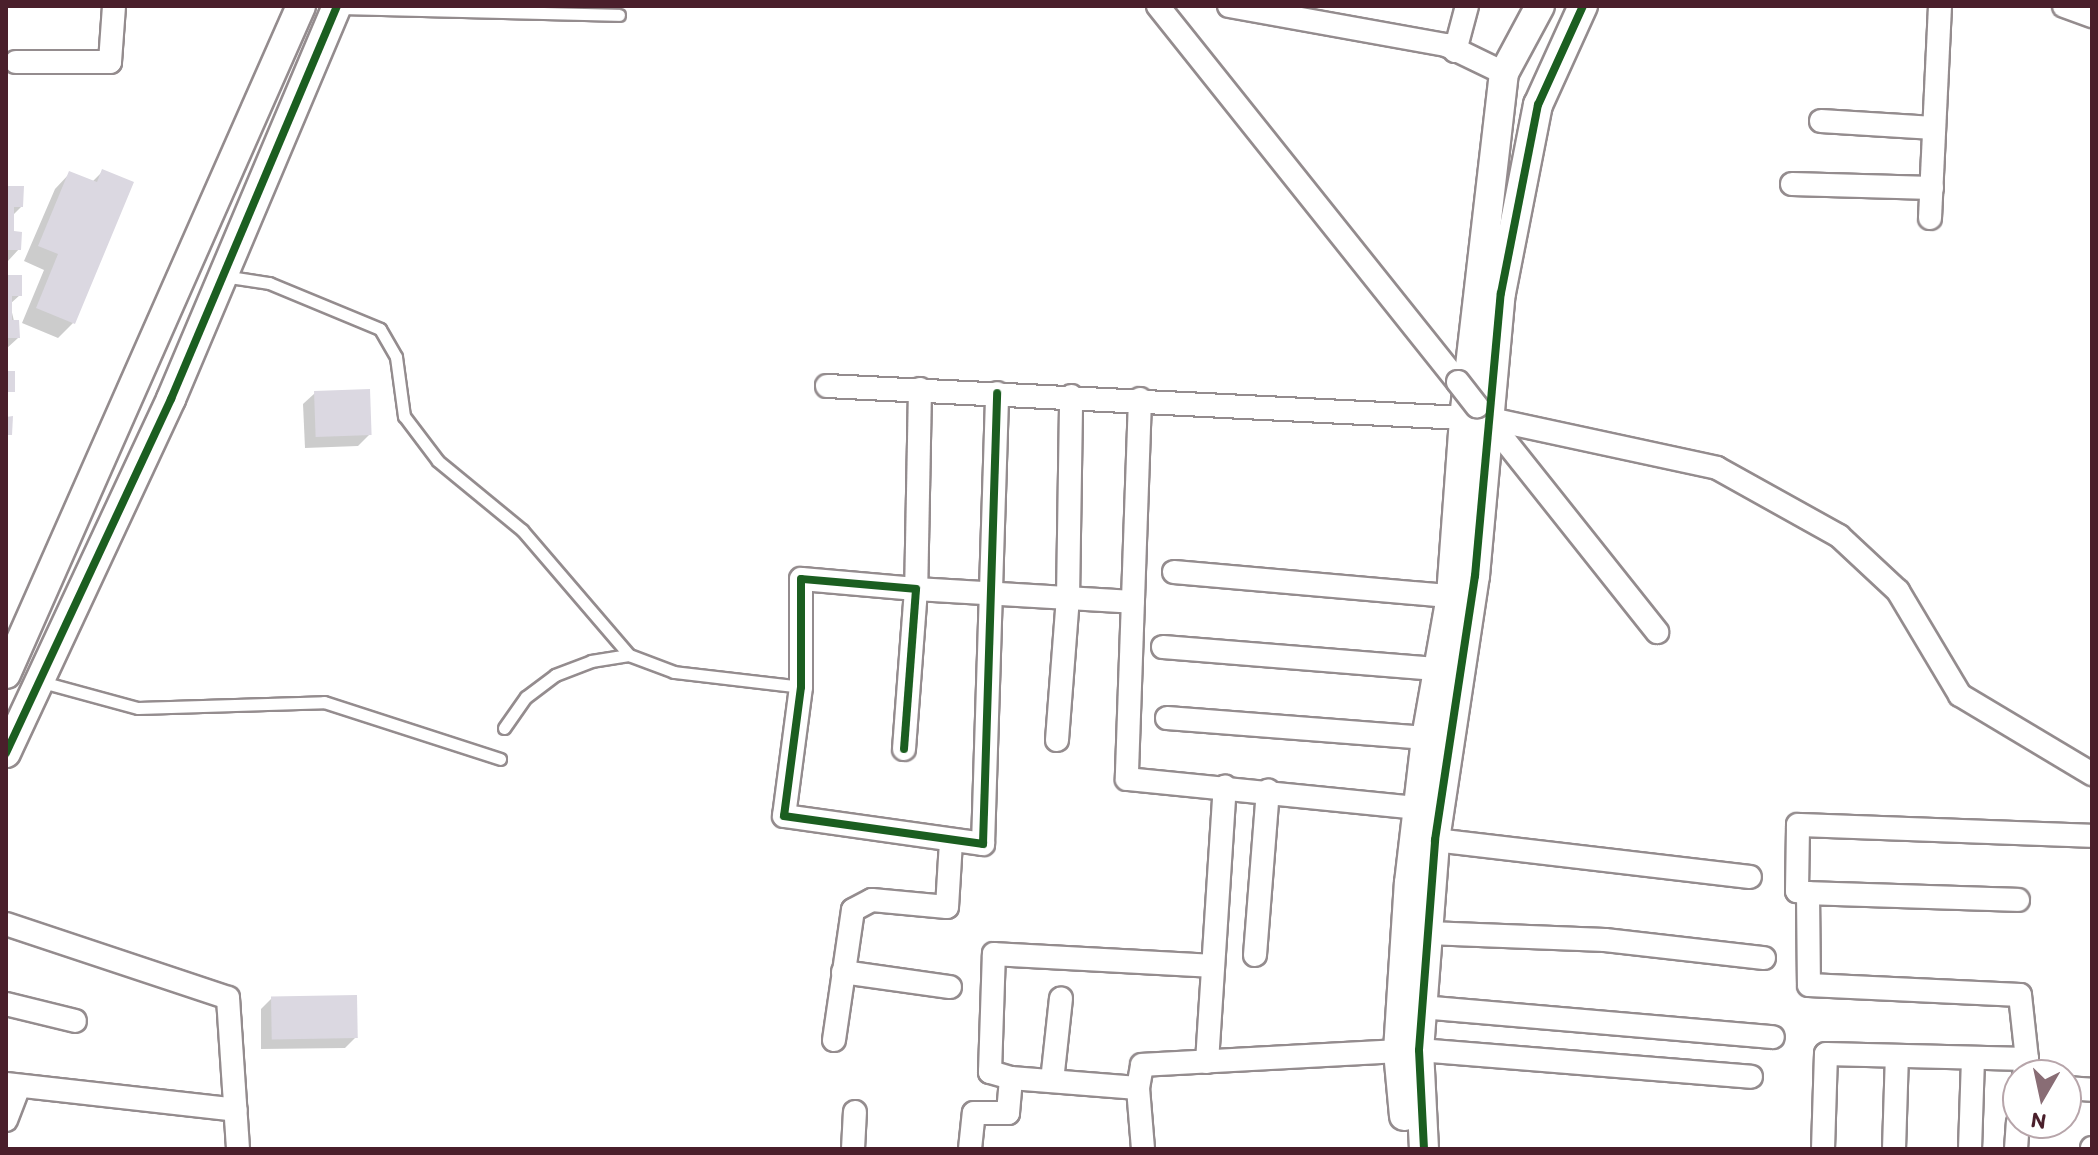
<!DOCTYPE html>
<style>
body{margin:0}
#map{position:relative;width:2098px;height:1155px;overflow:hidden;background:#fff;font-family:Itim,sans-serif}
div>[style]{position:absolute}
.shadow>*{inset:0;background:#0003}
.building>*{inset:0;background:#dbd8e1;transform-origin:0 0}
.roads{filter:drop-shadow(2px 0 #948c8e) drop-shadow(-2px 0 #948c8e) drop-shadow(0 2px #948c8e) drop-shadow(0 -2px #948c8e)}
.service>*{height:11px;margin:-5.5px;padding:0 5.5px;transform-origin:5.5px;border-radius:5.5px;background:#fff}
.minor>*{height:22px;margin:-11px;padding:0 11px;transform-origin:11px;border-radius:11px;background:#fff}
.tertiary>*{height:28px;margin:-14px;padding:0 14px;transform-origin:14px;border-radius:14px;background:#fff}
.bridges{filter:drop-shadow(2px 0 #948c8e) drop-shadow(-2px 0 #948c8e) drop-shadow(0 2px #948c8e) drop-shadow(0 -2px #948c8e)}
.minor-bridge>*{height:22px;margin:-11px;padding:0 11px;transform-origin:11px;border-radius:11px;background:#fff}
.cycleway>*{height:8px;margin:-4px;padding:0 4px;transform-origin:4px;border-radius:4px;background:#1b5e20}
span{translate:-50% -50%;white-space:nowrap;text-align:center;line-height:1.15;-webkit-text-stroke:6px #fff;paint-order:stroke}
.frame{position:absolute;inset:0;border:8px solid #4a1f2b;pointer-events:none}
.north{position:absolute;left:2002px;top:1059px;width:80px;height:80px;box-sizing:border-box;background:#fff;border:2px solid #b7a5aa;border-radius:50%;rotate:189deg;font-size:22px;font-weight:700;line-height:32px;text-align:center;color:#4a1f2b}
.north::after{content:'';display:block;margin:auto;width:28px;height:36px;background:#896d75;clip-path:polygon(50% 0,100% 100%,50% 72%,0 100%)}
</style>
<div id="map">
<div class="shadow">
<div style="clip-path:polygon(103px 171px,73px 323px,58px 338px,22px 323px,44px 270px,24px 261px,55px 189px,70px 173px,92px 182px)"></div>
<div style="clip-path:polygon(6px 188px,22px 206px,12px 216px,12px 233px,19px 249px,8px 261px)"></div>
<div style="clip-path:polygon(6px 277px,20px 295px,10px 304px,18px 338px,6px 349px)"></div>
<div style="clip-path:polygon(315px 393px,370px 434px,358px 446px,305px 448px,303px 404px)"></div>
<div style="clip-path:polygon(272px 998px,356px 1037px,345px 1048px,261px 1049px,261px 1009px)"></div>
</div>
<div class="building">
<div style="clip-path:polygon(102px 169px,134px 182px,75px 324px,36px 308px,58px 254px,38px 246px,69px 171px,97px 182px)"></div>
<div style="clip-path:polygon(6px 186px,24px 186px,23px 207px,14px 207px,14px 231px,22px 232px,21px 250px,6px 250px)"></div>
<div style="clip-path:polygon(6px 275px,22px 275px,22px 296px,12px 296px,12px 320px,19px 320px,20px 338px,6px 338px)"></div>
<div style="left:6px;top:371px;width:9px;height:21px"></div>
<div style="left:370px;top:389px;width:46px;height:56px;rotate:88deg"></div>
<div style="clip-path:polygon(13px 416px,12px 435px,6px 435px,6px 417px)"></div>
<div style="left:357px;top:995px;width:43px;height:86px;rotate:89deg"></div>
</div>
<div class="roads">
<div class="service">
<div style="left:336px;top:8px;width:283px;rotate:1.4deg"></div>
<div style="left:223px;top:276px;width:47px;rotate:8.7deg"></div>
<div style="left:269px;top:283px;width:120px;rotate:22.5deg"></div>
<div style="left:380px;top:329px;width:32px;rotate:60deg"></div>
<div style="left:396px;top:357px;width:60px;rotate:82.3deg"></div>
<div style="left:404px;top:416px;width:56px;rotate:52.9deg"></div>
<div style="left:438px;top:461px;width:109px;rotate:39.4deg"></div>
<div style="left:522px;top:530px;width:165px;rotate:49.4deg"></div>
<div style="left:629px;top:655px;width:48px;rotate:20.7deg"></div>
<div style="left:674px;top:672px;width:128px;rotate:6.7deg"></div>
<div style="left:42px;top:682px;width:99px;rotate:15.2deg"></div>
<div style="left:138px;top:708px;width:186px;rotate:-1.8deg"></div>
<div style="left:324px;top:702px;width:185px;rotate:17.9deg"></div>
<div style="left:504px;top:728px;width:38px;rotate:-55deg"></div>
<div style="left:526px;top:697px;width:36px;rotate:-37deg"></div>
<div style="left:555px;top:675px;width:39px;rotate:-21deg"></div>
<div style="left:591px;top:661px;width:38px;rotate:-9deg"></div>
</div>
<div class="minor">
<div style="left:1158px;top:6px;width:481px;rotate:51.4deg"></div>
<div style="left:1229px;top:6px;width:220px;rotate:10.2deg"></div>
<div style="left:1446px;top:45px;width:64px;rotate:25.8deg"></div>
<div style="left:2064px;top:6px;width:30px;rotate:20deg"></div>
<div style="left:1455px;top:51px;width:47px;rotate:-75.1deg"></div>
<div style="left:16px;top:62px;width:94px"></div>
<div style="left:110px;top:62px;width:56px;rotate:-85.9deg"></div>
<div style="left:1821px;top:121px;width:113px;rotate:3.5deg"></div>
<div style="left:1792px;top:184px;width:140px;rotate:1.6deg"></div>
<div style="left:1930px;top:218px;width:212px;rotate:-87.3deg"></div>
<div style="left:827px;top:386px;width:638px;rotate:2.88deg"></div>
<div style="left:920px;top:389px;width:200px;rotate:91.1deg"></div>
<div style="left:916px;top:589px;width:217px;rotate:3.4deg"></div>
<div style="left:1140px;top:399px;width:380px;rotate:92deg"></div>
<div style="left:1127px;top:779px;width:292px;rotate:5.7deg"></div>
<div style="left:1483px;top:413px;width:280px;rotate:51.5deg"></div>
<div style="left:1486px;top:418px;width:236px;rotate:12.2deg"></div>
<div style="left:1717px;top:468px;width:140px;rotate:29.1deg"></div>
<div style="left:1839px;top:536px;width:81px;rotate:43deg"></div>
<div style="left:1898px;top:591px;width:121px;rotate:59.2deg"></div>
<div style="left:1960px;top:695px;width:154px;rotate:30.9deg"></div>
<div style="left:1174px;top:572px;width:278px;rotate:5deg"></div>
<div style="left:1163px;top:647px;width:277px;rotate:4.6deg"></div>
<div style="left:1167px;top:718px;width:260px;rotate:4.4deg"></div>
<div style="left:1057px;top:740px;width:142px;rotate:-85.6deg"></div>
<div style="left:1068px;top:598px;width:202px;rotate:-89.1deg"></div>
<div style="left:904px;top:749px;width:160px;rotate:-85.7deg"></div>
<div style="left:916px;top:589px;width:115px;rotate:-175deg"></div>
<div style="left:801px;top:579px;width:108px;rotate:90deg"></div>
<div style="left:801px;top:687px;width:130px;rotate:97.5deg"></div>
<div style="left:784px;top:816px;width:201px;rotate:8deg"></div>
<div style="left:983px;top:844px;width:451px;rotate:-88.2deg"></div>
<div style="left:1435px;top:840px;width:317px;rotate:6.7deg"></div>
<div style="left:1808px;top:893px;width:11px;rotate:-170deg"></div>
<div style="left:1797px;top:891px;width:66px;rotate:-89.1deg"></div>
<div style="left:1798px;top:825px;width:294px;rotate:2.1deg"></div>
<div style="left:2018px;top:900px;width:210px;rotate:-178.1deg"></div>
<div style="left:1808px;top:893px;width:92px;rotate:89.4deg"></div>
<div style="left:1809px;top:985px;width:211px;rotate:2.7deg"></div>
<div style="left:2020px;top:995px;width:64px;rotate:83.8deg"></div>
<div style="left:6px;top:924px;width:234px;rotate:18.4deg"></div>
<div style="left:228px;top:998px;width:151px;rotate:86.2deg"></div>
<div style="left:1428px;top:933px;width:177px;rotate:2.3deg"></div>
<div style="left:1605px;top:940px;width:160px;rotate:6.5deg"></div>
<div style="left:1255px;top:955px;width:165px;rotate:-85.5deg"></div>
<div style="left:843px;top:972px;width:108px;rotate:8deg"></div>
<div style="left:6px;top:1004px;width:71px;rotate:13.8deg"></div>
<div style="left:1421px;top:1007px;width:353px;rotate:4.9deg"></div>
<div style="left:834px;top:1040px;width:131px;rotate:-81.7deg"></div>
<div style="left:853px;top:910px;width:21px;rotate:-28deg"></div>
<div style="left:872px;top:900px;width:75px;rotate:5.3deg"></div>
<div style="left:947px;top:907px;width:65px;rotate:-86.5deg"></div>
<div style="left:1419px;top:1050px;width:333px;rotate:4.6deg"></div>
<div style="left:1207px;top:1062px;width:276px;rotate:-86.3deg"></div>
<div style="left:1011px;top:1078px;width:22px;rotate:-164deg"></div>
<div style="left:990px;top:1072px;width:118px;rotate:-88.1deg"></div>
<div style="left:994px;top:954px;width:219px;rotate:3.1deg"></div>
<div style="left:1052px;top:1081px;width:83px;rotate:-83.8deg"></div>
<div style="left:6px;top:1084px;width:231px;rotate:6.4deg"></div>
<div style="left:1138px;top:1088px;width:61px;rotate:85.3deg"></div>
<div style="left:2066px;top:1088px;width:26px;rotate:4deg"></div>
<div style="left:6px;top:1120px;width:33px;rotate:-69deg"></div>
<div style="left:853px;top:1149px;width:37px;rotate:-87deg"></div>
<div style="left:970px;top:1149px;width:36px;rotate:-84deg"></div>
<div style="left:974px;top:1113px;width:34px"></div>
<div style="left:1008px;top:1113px;width:35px;rotate:-85deg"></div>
<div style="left:1011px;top:1078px;width:127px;rotate:4.5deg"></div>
<div style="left:1138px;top:1088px;width:23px;rotate:-80deg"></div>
<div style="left:1142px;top:1065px;width:256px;rotate:-3.1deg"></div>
<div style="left:1823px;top:1149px;width:95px;rotate:-88.2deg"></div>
<div style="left:1826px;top:1054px;width:201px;rotate:1.4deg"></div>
<div style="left:2027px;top:1059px;width:16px;rotate:101deg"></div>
<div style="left:1894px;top:1149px;width:93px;rotate:-88.2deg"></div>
<div style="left:1970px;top:1149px;width:91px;rotate:-88.1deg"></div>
<div style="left:2016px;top:1149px;width:26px;rotate:-86deg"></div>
<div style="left:2092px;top:1149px;width:1px;rotate:-90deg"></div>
</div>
<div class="tertiary">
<div style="left:6px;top:674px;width:730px;rotate:-66.17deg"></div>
<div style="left:6px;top:753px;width:391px;rotate:-65deg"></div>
<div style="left:171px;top:399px;width:427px;rotate:-67.1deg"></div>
<div style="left:1404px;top:1116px;width:65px;rotate:-95.3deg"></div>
<div style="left:1398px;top:1051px;width:168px;rotate:-86.3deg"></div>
<div style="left:1409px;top:883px;width:146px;rotate:-83.3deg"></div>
<div style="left:1426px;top:738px;width:144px;rotate:-80deg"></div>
<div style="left:1451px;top:596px;width:178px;rotate:-85.8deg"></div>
<div style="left:1464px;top:418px;width:347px;rotate:-83.4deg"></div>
<div style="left:1504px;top:73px;width:76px;rotate:-61.8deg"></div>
<div style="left:1424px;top:1149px;width:99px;rotate:-92.9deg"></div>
<div style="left:1419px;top:1050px;width:211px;rotate:-85.6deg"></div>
<div style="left:1435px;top:840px;width:267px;rotate:-81.4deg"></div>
<div style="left:1475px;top:576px;width:284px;rotate:-84.8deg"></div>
<div style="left:1501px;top:293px;width:192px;rotate:-78.9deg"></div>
<div style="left:1538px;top:105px;width:109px;rotate:-65.6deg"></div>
</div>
</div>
<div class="bridges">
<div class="minor-bridge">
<div style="left:1458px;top:382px;width:31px;rotate:52deg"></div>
</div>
</div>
<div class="cycleway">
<div style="left:904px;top:749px;width:160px;rotate:-85.7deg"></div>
<div style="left:916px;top:589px;width:115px;rotate:-175deg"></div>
<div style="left:801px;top:579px;width:108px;rotate:90deg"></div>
<div style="left:801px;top:687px;width:130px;rotate:97.5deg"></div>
<div style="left:784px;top:816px;width:201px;rotate:8deg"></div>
<div style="left:983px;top:844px;width:451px;rotate:-88.2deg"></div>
<div style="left:6px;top:753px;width:391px;rotate:-65deg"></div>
<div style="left:171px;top:399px;width:427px;rotate:-67.1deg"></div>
<div style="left:1424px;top:1149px;width:99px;rotate:-92.9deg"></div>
<div style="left:1419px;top:1050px;width:211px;rotate:-85.6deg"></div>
<div style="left:1435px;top:840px;width:267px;rotate:-81.4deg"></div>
<div style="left:1475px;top:576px;width:284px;rotate:-84.8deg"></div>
<div style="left:1501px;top:293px;width:192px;rotate:-78.9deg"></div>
<div style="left:1538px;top:105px;width:109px;rotate:-65.6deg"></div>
</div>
<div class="frame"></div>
<div class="north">N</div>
</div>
